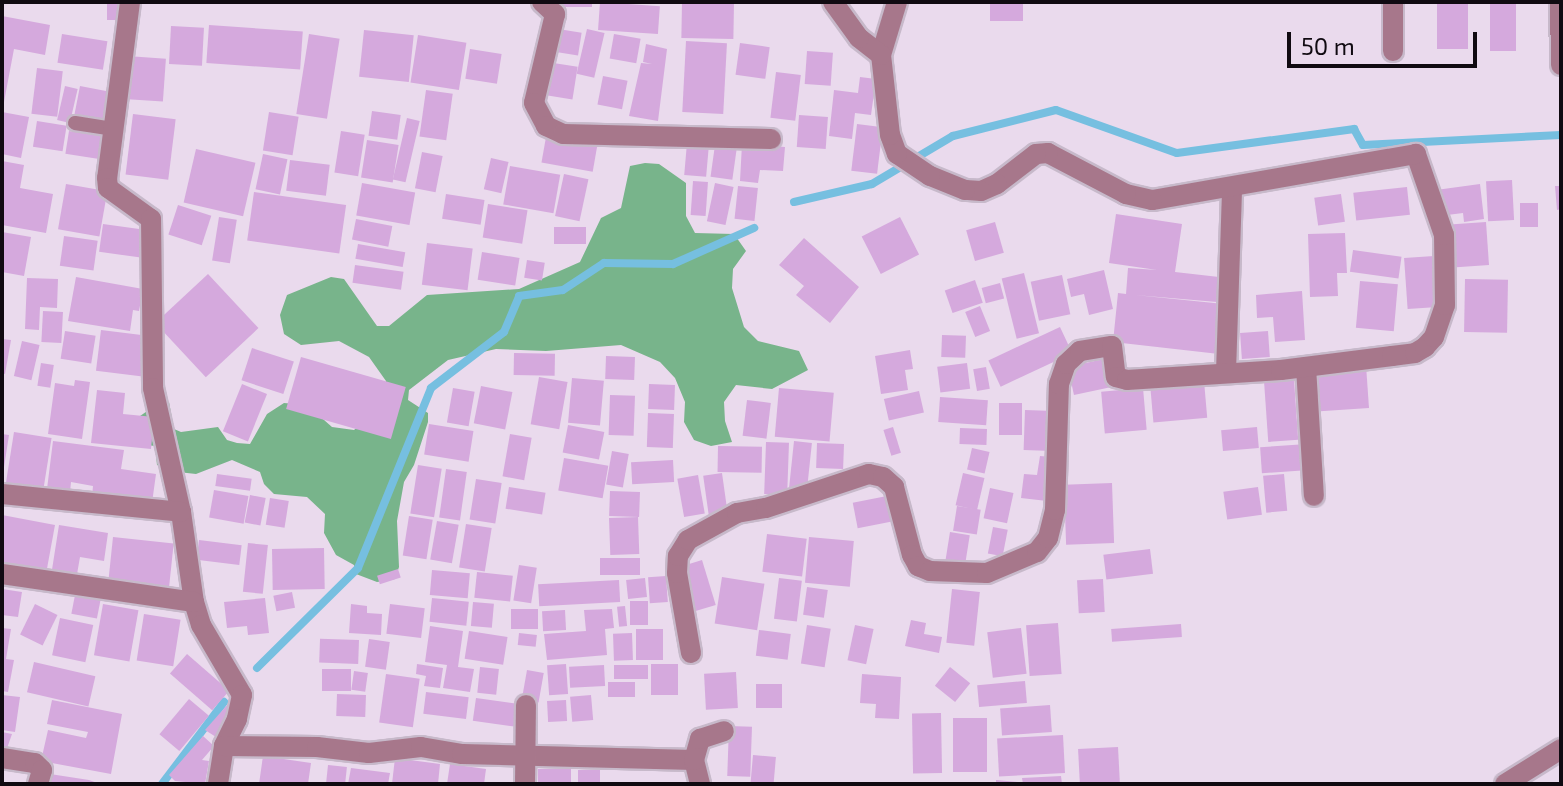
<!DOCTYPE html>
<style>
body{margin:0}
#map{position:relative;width:1563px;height:786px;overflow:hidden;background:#eadaed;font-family:"Exo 2",sans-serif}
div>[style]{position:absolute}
.forest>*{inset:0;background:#78b48b}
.stream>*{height:8px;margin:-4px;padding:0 4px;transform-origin:4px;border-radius:4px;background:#76bfe0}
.building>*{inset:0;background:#d5a9dd;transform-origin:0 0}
.roads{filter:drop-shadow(2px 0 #c7b9ca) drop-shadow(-2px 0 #c7b9ca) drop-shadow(0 2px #c7b9ca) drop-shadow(0 -2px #c7b9ca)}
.lane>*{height:14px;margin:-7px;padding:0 7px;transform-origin:7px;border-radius:7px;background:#a7778b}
.street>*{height:20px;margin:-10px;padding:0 10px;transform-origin:10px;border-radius:10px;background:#a7778b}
span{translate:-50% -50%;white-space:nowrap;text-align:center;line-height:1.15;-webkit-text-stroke:7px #eadaed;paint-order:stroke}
.frame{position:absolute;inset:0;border:4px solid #100a11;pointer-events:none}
.scale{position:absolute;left:1287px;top:32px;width:190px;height:36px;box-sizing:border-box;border:4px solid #100a11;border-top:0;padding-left:10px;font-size:24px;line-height:28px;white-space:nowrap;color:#100a11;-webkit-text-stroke:6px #eadaed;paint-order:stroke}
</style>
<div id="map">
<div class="forest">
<div style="clip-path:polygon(645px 163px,659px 164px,686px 183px,686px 216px,695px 233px,734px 234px,746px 251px,733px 269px,732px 288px,744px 327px,758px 341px,799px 351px,808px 370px,772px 389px,736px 385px,724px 402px,725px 421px,732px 442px,711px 446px,694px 440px,684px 422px,685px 402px,675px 378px,660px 362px,621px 345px,546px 351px,496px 349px,448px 360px,409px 390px,408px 400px,428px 413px,428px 422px,414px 465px,404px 482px,397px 521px,399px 567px,395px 579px,377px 582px,356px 574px,354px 565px,336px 555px,324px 533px,325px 514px,307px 497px,274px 494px,264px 484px,260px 472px,232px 460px,196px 474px,178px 472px,157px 465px,155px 446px,129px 443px,130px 423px,153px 407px,169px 402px,174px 429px,181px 432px,218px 427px,227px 440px,237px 443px,250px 444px,267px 414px,284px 403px,307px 405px,332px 427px,354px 430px,387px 402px,386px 381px,369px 357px,339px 341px,301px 345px,284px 334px,280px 315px,287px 295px,331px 277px,344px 279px,377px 326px,389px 326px,427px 295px,519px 289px,580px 262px,601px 218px,621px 208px,630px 166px)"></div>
</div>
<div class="stream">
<div style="left:794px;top:202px;width:80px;rotate:-13deg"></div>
<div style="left:872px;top:184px;width:94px;rotate:-30.7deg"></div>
<div style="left:953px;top:136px;width:106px;rotate:-14.2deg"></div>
<div style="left:1056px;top:110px;width:128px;rotate:19.6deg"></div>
<div style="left:1177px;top:153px;width:179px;rotate:-7.7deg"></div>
<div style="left:1354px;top:129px;width:18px;rotate:61deg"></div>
<div style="left:1363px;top:145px;width:198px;rotate:-2.9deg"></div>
<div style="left:257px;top:668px;width:142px;rotate:-44.7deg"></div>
<div style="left:358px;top:568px;width:194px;rotate:-67.9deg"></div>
<div style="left:431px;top:388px;width:92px;rotate:-37.5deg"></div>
<div style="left:504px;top:332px;width:39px;rotate:-67deg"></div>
<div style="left:519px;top:296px;width:44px;rotate:-7.8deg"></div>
<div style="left:563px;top:290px;width:49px;rotate:-33.4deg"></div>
<div style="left:604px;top:263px;width:69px;rotate:0.8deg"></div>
<div style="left:673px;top:264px;width:89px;rotate:-24deg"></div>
<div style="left:162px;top:784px;width:103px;rotate:-52.9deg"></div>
</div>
<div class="building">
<div style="left:107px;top:2px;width:14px;height:18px"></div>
<div style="left:554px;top:2px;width:38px;height:5px"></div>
<div style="left:600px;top:2px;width:60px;height:28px;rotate:4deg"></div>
<div style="left:682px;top:2px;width:52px;height:36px;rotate:1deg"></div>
<div style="left:990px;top:2px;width:33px;height:19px"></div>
<div style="left:1437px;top:2px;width:31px;height:47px"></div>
<div style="left:1490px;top:2px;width:26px;height:49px"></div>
<div style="clip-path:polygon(2px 16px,50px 25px,45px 55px,14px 49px,4px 102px)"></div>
<div style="left:209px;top:25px;width:94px;height:38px;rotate:4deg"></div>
<div style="left:171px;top:26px;width:33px;height:38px;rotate:3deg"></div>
<div style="left:552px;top:28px;width:30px;height:23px;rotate:9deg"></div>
<div style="left:587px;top:29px;width:18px;height:46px;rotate:13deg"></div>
<div style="left:364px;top:30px;width:50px;height:47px;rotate:6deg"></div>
<div style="left:62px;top:34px;width:46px;height:29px;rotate:9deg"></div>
<div style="left:309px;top:34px;width:31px;height:81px;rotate:9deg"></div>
<div style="left:614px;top:34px;width:27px;height:25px;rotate:10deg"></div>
<div style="left:418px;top:35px;width:49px;height:48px;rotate:9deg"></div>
<div style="left:686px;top:41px;width:41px;height:71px;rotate:3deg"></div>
<div style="left:740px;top:43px;width:30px;height:32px;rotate:8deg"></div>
<div style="clip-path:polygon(646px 44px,667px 49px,658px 121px,629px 116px,641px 63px,652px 64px,643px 62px)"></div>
<div style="left:470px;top:49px;width:32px;height:30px;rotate:9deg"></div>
<div style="left:807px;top:51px;width:26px;height:33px;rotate:4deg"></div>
<div style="left:127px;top:56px;width:39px;height:43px;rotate:4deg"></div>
<div style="left:547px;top:62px;width:31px;height:33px;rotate:9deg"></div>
<div style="left:37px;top:68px;width:26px;height:46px;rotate:7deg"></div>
<div style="left:776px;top:72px;width:25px;height:46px;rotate:7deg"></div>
<div style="left:603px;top:76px;width:25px;height:29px;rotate:11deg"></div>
<div style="clip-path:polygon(860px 77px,876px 79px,871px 115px,855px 113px,852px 139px,829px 136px,834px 90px,858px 93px)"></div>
<div style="left:65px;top:86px;width:13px;height:35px;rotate:13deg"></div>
<div style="left:80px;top:86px;width:33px;height:34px;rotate:11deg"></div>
<div style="left:426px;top:90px;width:27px;height:47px;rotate:8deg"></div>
<div style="left:372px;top:111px;width:29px;height:25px;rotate:8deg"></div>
<div style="clip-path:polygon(2px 112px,29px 117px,21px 158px,2px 154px)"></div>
<div style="left:269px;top:112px;width:30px;height:39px;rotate:9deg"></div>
<div style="left:133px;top:114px;width:43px;height:61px;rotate:7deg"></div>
<div style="left:799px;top:115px;width:29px;height:32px;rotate:4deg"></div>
<div style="left:407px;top:118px;width:13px;height:63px;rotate:13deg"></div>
<div style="left:37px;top:121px;width:30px;height:26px;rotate:9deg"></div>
<div style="left:857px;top:124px;width:26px;height:47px;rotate:7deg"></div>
<div style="left:69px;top:131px;width:39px;height:23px;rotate:9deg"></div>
<div style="left:341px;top:131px;width:24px;height:42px;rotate:9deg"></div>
<div style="left:546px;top:137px;width:52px;height:26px;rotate:10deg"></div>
<div style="left:367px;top:140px;width:32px;height:38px;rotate:9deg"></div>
<div style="left:687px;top:143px;width:22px;height:32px;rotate:5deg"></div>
<div style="clip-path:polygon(742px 144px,785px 147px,783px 171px,760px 170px,758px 183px,740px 181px)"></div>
<div style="left:715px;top:145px;width:22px;height:32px;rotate:8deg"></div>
<div style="left:196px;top:149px;width:61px;height:55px;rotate:13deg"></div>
<div style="left:422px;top:152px;width:21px;height:37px;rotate:11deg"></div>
<div style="left:263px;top:154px;width:25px;height:36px;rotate:12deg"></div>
<div style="left:491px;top:158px;width:18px;height:32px;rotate:13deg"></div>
<div style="left:290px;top:160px;width:40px;height:31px;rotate:7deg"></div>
<div style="clip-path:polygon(2px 161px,24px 165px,20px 188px,53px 194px,46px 233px,2px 225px)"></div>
<div style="left:510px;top:166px;width:51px;height:39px;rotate:10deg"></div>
<div style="left:564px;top:174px;width:25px;height:43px;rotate:12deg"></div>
<div style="left:1512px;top:180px;width:40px;height:26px;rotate:87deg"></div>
<div style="left:693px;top:181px;width:15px;height:34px;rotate:4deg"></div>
<div style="left:362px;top:183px;width:54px;height:33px;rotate:10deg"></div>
<div style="left:715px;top:183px;width:19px;height:39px;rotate:12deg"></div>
<div style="left:66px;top:184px;width:42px;height:46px;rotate:10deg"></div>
<div style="clip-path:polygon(1480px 184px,1484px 219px,1464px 222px,1463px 213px,1439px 216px,1436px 190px)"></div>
<div style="left:738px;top:186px;width:20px;height:33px;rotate:6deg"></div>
<div style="clip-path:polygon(1555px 186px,1561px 186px,1561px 209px,1557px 210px)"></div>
<div style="left:1407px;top:187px;width:28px;height:54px;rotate:84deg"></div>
<div style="left:254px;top:192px;width:93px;height:49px;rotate:8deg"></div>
<div style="left:446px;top:194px;width:39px;height:25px;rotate:9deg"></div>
<div style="left:1341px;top:194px;width:28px;height:27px;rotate:82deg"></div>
<div style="left:1538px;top:203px;width:24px;height:18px;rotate:90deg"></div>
<div style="left:488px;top:204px;width:40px;height:34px;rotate:9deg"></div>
<div style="left:178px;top:205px;width:35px;height:31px;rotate:18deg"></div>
<div style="clip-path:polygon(1116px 214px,1182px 224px,1175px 272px,1219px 277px,1217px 302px,1135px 295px,1224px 304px,1219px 354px,1113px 342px,1118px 293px,1126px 294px,1128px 268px,1157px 270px,1109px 263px)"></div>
<div style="left:219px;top:217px;width:18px;height:44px;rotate:9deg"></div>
<div style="left:900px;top:217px;width:42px;height:43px;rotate:63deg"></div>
<div style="left:356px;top:219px;width:37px;height:21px;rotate:11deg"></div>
<div style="left:995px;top:222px;width:32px;height:30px;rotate:74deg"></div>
<div style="left:1486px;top:222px;width:43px;height:40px;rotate:86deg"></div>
<div style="left:103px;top:224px;width:42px;height:28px;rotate:8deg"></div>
<div style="left:554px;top:227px;width:32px;height:17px"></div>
<div style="clip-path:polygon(2px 232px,31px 237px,24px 276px,2px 272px)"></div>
<div style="clip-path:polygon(1345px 233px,1347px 273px,1337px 273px,1338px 296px,1310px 297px,1308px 234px)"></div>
<div style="left:64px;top:236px;width:34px;height:30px;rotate:8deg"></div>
<div style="clip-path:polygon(804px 238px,859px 287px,830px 323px,796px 295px,804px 286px,779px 265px)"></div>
<div style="left:427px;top:243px;width:46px;height:42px;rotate:7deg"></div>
<div style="left:358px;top:244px;width:48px;height:15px;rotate:10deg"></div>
<div style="left:1353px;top:250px;width:49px;height:22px;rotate:8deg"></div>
<div style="left:482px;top:252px;width:38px;height:28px;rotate:9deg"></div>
<div style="left:1434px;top:256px;width:51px;height:30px;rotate:86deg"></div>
<div style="left:527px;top:260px;width:18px;height:18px;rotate:9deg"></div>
<div style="left:355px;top:265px;width:49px;height:18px;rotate:8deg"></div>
<div style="clip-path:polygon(1104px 270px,1113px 309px,1089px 315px,1084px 294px,1071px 297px,1067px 279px)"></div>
<div style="left:1024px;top:273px;width:62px;height:23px;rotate:76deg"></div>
<div style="left:208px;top:274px;width:74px;height:72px;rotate:47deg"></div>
<div style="left:1062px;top:275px;width:40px;height:32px;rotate:78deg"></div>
<div style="clip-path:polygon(76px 277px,143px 289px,139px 311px,133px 310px,130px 331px,68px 321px)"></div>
<div style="clip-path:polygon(27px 278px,58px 279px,57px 308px,40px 307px,39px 330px,25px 329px)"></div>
<div style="left:1465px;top:279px;width:43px;height:53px;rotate:1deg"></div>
<div style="left:975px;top:280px;width:24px;height:32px;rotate:71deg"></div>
<div style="left:1360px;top:281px;width:38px;height:47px;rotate:5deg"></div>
<div style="left:1000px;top:283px;width:16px;height:19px;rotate:75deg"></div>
<div style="clip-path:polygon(1302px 291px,1305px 340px,1275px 342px,1273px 317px,1257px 318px,1256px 295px)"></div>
<div style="left:980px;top:306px;width:27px;height:16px;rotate:68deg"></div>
<div style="left:43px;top:311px;width:20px;height:31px;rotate:3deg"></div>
<div style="left:1060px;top:327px;width:29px;height:79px;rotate:65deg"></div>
<div style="left:101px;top:330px;width:49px;height:41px;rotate:7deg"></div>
<div style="left:65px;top:331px;width:31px;height:28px;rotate:9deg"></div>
<div style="left:1268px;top:331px;width:26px;height:28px;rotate:86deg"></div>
<div style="left:942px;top:335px;width:24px;height:22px;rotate:2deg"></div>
<div style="clip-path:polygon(2px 339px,11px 340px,5px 374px,2px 373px)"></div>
<div style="left:22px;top:341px;width:18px;height:36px;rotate:13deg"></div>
<div style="left:252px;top:348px;width:44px;height:34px;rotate:18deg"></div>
<div style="clip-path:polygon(910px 350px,913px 369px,905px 370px,908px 390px,881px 394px,875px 356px)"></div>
<div style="left:514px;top:353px;width:41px;height:22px;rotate:1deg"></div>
<div style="left:606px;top:356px;width:29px;height:23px;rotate:2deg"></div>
<div style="left:301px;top:357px;width:109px;height:54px;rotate:16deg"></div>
<div style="left:1109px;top:358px;width:29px;height:42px;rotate:78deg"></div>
<div style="left:41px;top:363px;width:13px;height:23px;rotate:9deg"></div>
<div style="left:967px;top:363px;width:26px;height:30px;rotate:83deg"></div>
<div style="left:1366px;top:365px;width:43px;height:49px;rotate:86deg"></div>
<div style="left:986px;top:367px;width:22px;height:13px;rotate:80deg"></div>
<div style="left:539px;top:377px;width:29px;height:48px;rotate:10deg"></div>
<div style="left:572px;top:378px;width:32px;height:45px;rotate:5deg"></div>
<div style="clip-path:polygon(75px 380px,90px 382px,82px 439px,48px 434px,55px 383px,74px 386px)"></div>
<div style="left:1294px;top:380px;width:60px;height:30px;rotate:86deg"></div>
<div style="left:1204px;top:381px;width:37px;height:54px;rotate:85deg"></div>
<div style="left:242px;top:384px;width:27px;height:51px;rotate:22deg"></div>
<div style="left:649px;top:384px;width:26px;height:25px;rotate:2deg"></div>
<div style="left:481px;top:386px;width:32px;height:38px;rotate:11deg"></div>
<div style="left:453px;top:388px;width:22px;height:35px;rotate:10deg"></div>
<div style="left:779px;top:388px;width:55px;height:49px;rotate:5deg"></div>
<div style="left:1143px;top:388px;width:42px;height:42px;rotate:85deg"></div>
<div style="clip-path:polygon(97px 390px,125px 393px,123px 414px,154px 417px,151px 449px,91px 443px)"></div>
<div style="left:919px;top:391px;width:22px;height:36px;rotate:77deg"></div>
<div style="left:610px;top:395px;width:25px;height:40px;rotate:2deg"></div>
<div style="left:940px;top:397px;width:48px;height:25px;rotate:4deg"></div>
<div style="left:747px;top:400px;width:24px;height:36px;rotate:7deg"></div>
<div style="left:999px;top:403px;width:23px;height:32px"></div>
<div style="left:1025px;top:410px;width:29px;height:40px;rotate:2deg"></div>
<div style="left:648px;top:413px;width:26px;height:34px;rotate:2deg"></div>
<div style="left:429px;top:424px;width:45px;height:31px;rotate:9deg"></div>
<div style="left:568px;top:425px;width:37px;height:28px;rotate:11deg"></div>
<div style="left:893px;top:427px;width:27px;height:10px;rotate:73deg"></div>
<div style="left:1257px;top:427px;width:21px;height:36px;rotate:85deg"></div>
<div style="left:960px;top:428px;width:27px;height:16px;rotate:2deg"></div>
<div style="left:14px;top:432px;width:38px;height:53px;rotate:9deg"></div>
<div style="clip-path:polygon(2px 434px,9px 435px,4px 467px,2px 467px)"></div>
<div style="left:510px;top:434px;width:22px;height:43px;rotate:10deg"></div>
<div style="clip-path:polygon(53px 441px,124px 450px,121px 469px,156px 474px,152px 503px,92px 496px,93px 486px,71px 482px,70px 492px,47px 489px)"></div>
<div style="left:794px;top:441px;width:18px;height:48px;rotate:6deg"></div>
<div style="left:766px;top:442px;width:23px;height:52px;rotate:2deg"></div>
<div style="left:817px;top:443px;width:27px;height:25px;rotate:2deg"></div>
<div style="left:1307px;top:444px;width:26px;height:47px;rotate:86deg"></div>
<div style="left:718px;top:446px;width:44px;height:26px;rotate:1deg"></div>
<div style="left:972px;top:448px;width:18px;height:22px;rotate:13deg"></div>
<div style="left:612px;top:451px;width:17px;height:34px;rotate:10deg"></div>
<div style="clip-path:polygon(1040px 456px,1052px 457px,1047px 501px,1021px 498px,1024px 474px,1037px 475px)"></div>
<div style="left:564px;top:458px;width:45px;height:33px;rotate:10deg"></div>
<div style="left:673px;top:460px;width:22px;height:42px;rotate:87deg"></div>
<div style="left:418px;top:465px;width:24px;height:49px;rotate:9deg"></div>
<div style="left:446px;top:469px;width:21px;height:49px;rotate:8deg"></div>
<div style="left:722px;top:473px;width:42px;height:19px;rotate:82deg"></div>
<div style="left:963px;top:473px;width:22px;height:33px;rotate:13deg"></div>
<div style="left:217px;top:474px;width:35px;height:12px;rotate:8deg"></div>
<div style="left:1284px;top:474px;width:37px;height:21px;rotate:85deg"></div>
<div style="left:698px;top:475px;width:39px;height:21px;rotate:80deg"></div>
<div style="left:476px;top:479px;width:26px;height:41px;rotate:9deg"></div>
<div style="left:1112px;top:483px;width:60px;height:48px;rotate:88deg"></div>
<div style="left:509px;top:487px;width:37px;height:22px;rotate:9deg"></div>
<div style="left:1258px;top:487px;width:28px;height:35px;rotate:82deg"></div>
<div style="left:990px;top:488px;width:24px;height:31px;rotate:12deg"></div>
<div style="left:214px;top:490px;width:35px;height:28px;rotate:10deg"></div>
<div style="left:610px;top:491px;width:30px;height:25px;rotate:2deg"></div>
<div style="left:250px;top:495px;width:16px;height:28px;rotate:11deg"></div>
<div style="left:892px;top:495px;width:26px;height:40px;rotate:79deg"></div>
<div style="left:270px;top:498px;width:19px;height:27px;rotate:9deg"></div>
<div style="left:957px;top:506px;width:24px;height:25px;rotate:9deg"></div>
<div style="clip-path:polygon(2px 515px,55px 525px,46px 574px,2px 565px)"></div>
<div style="left:409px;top:516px;width:24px;height:40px;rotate:9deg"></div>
<div style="left:638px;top:517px;width:37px;height:29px;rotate:88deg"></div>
<div style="left:437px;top:521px;width:22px;height:39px;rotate:10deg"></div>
<div style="left:466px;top:524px;width:26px;height:44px;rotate:9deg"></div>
<div style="clip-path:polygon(59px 525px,108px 533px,104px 561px,80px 557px,76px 580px,51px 576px)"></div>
<div style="left:993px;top:527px;width:15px;height:27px;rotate:11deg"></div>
<div style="left:950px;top:532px;width:20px;height:36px;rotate:9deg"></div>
<div style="left:767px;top:534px;width:40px;height:38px;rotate:7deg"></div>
<div style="left:113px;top:537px;width:61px;height:49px;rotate:6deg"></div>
<div style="left:809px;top:537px;width:45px;height:46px;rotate:5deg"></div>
<div style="left:199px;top:540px;width:43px;height:20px;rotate:7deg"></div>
<div style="left:248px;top:543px;width:20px;height:49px;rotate:6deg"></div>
<div style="left:324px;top:548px;width:41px;height:52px;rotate:89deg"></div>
<div style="left:1150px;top:549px;width:25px;height:47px;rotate:83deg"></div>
<div style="left:640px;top:558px;width:17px;height:40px;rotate:90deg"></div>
<div style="left:702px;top:560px;width:47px;height:21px;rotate:73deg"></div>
<div style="left:519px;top:565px;width:18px;height:36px;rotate:9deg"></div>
<div style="left:398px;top:569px;width:9px;height:22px;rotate:72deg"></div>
<div style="left:432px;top:570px;width:38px;height:25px;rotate:5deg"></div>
<div style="left:477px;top:572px;width:36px;height:26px;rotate:6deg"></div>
<div style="left:666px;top:576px;width:26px;height:18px;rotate:86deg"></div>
<div style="left:722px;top:577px;width:43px;height:47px;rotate:9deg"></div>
<div style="left:645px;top:578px;width:19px;height:19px;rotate:84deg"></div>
<div style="left:779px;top:578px;width:23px;height:41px;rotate:7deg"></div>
<div style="left:1103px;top:579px;width:33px;height:26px;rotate:87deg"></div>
<div style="left:619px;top:580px;width:22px;height:81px;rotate:87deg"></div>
<div style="left:807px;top:587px;width:21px;height:28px;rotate:8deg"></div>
<div style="clip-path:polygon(2px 589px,22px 592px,18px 617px,2px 615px)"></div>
<div style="left:952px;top:589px;width:28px;height:54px;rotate:6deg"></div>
<div style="left:292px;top:592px;width:16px;height:19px;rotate:79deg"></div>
<div style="left:75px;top:595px;width:26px;height:19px;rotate:11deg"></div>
<div style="clip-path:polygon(265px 598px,269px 633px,248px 635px,247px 626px,227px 628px,224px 602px)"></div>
<div style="left:432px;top:598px;width:37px;height:24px;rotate:6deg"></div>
<div style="left:630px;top:601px;width:18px;height:24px"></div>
<div style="left:473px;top:602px;width:21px;height:24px;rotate:5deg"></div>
<div style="left:35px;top:604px;width:25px;height:34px;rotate:26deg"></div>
<div style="left:103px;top:604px;width:36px;height:52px;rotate:10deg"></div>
<div style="clip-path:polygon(351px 604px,367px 606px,367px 613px,382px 614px,381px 635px,349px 633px)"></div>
<div style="left:390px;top:604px;width:35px;height:30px;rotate:7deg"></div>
<div style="left:625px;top:606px;width:20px;height:8px;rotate:84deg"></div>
<div style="left:511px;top:609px;width:27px;height:20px"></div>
<div style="clip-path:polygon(612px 609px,614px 628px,605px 629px,607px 655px,547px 660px,544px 634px,586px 631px,584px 610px)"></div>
<div style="left:565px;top:610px;width:20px;height:23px;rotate:87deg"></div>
<div style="left:144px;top:614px;width:37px;height:47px;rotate:9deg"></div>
<div style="left:60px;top:618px;width:34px;height:38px;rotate:12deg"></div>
<div style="clip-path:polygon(911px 620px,926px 623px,924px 634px,942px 637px,939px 653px,905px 646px)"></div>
<div style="left:1058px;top:623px;width:51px;height:32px;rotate:86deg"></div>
<div style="left:1181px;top:624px;width:13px;height:70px;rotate:86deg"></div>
<div style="left:807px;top:625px;width:24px;height:39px;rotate:9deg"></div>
<div style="left:855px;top:625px;width:19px;height:36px;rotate:12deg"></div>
<div style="clip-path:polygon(430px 626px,463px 631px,458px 667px,474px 669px,470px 692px,443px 688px,447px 665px,425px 662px)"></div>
<div style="clip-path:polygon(2px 628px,11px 629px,6px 659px,14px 660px,8px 692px,2px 691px)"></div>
<div style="left:1021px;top:628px;width:46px;height:34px;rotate:83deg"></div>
<div style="left:663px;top:629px;width:31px;height:27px;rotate:90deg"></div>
<div style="left:759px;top:630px;width:32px;height:26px;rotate:7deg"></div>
<div style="left:469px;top:631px;width:39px;height:28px;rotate:9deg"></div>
<div style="left:519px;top:633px;width:18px;height:12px;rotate:6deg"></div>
<div style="left:632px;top:633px;width:27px;height:19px;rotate:88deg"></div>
<div style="left:369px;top:639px;width:21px;height:28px;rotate:8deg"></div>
<div style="left:359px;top:640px;width:24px;height:39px;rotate:92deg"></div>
<div style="left:187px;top:654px;width:56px;height:26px;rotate:41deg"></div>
<div style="left:34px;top:662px;width:63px;height:31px;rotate:13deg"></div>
<div style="clip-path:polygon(417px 664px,443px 668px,440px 688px,424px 686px,426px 676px,416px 674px)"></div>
<div style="left:566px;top:664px;width:30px;height:19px;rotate:86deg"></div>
<div style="left:651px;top:664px;width:27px;height:31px"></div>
<div style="left:604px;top:665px;width:21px;height:35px;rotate:87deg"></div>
<div style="left:614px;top:665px;width:34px;height:14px"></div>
<div style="left:480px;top:667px;width:19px;height:26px;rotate:6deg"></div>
<div style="left:950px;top:667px;width:26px;height:24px;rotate:39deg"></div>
<div style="left:322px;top:669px;width:29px;height:22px"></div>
<div style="left:527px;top:670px;width:17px;height:30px;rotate:10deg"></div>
<div style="left:354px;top:671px;width:14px;height:19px;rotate:8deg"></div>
<div style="left:736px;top:672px;width:36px;height:32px;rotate:87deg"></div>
<div style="left:386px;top:674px;width:34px;height:49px;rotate:8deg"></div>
<div style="clip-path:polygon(862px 674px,901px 677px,899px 719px,875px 718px,876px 704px,860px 703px)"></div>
<div style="left:1025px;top:681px;width:22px;height:48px;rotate:85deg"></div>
<div style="left:608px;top:682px;width:27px;height:15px"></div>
<div style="left:756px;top:684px;width:26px;height:24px"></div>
<div style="left:426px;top:692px;width:43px;height:22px;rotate:7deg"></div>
<div style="left:337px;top:694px;width:29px;height:22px;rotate:2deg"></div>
<div style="clip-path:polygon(2px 695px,20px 697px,15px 732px,2px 730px)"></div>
<div style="left:591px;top:695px;width:25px;height:21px;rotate:85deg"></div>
<div style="left:476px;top:698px;width:42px;height:23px;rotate:8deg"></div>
<div style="left:189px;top:699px;width:26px;height:46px;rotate:40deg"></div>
<div style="clip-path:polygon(52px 700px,122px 714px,111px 774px,41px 761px,48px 730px,86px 738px,88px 732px,47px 724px)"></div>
<div style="left:566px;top:700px;width:21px;height:19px;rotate:87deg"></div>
<div style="clip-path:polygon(228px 704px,235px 715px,216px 737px,205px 730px)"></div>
<div style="left:1050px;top:705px;width:27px;height:50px;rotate:86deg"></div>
<div style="left:941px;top:713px;width:60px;height:29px;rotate:89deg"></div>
<div style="left:953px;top:718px;width:34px;height:54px"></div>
<div style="left:729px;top:726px;width:23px;height:50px;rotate:2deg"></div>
<div style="clip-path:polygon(2px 732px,12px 734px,5px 754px,2px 753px)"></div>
<div style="left:1063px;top:735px;width:38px;height:66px;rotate:87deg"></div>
<div style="clip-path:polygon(203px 736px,214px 746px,202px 760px,209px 761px,205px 784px,175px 781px,169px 775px)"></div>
<div style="left:1118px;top:747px;width:37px;height:40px;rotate:87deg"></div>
<div style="left:753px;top:755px;width:23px;height:29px;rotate:5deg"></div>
<div style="clip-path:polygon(263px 756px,311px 763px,308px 784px,259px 784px)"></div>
<div style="clip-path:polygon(395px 758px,440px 764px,438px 784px,392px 784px)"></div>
<div style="clip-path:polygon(450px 764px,486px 769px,484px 784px,447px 784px)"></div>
<div style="left:328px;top:765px;width:19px;height:19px;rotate:6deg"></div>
<div style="clip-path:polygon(351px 768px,390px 773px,388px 784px,348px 784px)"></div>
<div style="left:571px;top:769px;width:15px;height:33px;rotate:90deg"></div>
<div style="left:578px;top:770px;width:22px;height:14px"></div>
<div style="clip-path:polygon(50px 774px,89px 780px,100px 784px,47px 784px)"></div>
<div style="clip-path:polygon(1061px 776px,1062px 784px,1023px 784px,1022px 778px)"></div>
<div style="clip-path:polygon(996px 780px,1018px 782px,1018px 784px,996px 784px)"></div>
</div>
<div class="roads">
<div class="lane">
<div style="left:75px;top:123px;width:38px;rotate:9deg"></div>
</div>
<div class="street">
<div style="left:130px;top:2px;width:177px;rotate:97.4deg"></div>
<div style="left:107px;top:178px;width:10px;rotate:84deg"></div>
<div style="left:108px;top:188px;width:53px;rotate:35.8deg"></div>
<div style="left:151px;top:219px;width:169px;rotate:89.3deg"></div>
<div style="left:153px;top:388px;width:127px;rotate:77.3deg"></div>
<div style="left:181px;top:512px;width:91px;rotate:81.8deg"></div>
<div style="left:194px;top:602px;width:24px;rotate:73deg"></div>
<div style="left:201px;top:625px;width:81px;rotate:59.6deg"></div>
<div style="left:242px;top:695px;width:25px;rotate:102deg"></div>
<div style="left:237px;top:719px;width:30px;rotate:116deg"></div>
<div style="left:224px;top:746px;width:38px;rotate:99deg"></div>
<div style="left:542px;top:2px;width:18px;rotate:43deg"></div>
<div style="left:555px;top:14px;width:91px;rotate:103.3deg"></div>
<div style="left:534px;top:103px;width:26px;rotate:62deg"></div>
<div style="left:546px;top:126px;width:19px;rotate:25deg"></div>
<div style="left:563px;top:134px;width:208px;rotate:1.4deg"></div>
<div style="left:1393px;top:2px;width:49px;rotate:90deg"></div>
<div style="left:1560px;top:2px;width:63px;rotate:89.1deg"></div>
<div style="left:881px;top:55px;width:55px;rotate:-73.2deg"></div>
<div style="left:1306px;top:367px;width:129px;rotate:86.5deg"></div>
<div style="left:1226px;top:372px;width:185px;rotate:-88.1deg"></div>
<div style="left:2px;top:494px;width:180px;rotate:5.7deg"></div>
<div style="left:2px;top:574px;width:194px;rotate:8.3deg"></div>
<div style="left:691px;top:653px;width:81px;rotate:-99.9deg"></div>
<div style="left:677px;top:573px;width:17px;rotate:-87deg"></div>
<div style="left:678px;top:556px;width:19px;rotate:-58deg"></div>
<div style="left:688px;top:540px;width:56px;rotate:-28.9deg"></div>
<div style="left:737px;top:513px;width:29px;rotate:-10deg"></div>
<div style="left:766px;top:508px;width:108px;rotate:-18.3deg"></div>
<div style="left:869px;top:474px;width:14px;rotate:12deg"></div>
<div style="left:883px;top:477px;width:15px;rotate:42deg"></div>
<div style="left:894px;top:487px;width:70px;rotate:75.2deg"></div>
<div style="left:912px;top:555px;width:13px;rotate:61deg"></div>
<div style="left:918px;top:566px;width:13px;rotate:23deg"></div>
<div style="left:930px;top:571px;width:57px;rotate:2deg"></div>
<div style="left:987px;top:573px;width:54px;rotate:-22.8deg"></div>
<div style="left:1037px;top:552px;width:18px;rotate:-52deg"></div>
<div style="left:1048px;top:538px;width:29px;rotate:-76deg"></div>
<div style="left:1055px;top:510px;width:126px;rotate:-88.2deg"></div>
<div style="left:1059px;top:384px;width:21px;rotate:-71deg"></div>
<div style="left:1066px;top:364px;width:19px;rotate:-43deg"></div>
<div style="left:1080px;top:351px;width:32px;rotate:-9deg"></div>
<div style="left:1112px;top:346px;width:31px;rotate:83deg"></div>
<div style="left:1116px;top:377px;width:11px;rotate:15deg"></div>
<div style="left:1127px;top:380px;width:154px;rotate:-3.7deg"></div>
<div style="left:1281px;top:370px;width:112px;rotate:-7.2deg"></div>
<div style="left:1392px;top:356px;width:23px;rotate:-7deg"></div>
<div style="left:1415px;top:353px;width:12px;rotate:-31deg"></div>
<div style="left:1425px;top:347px;width:13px;rotate:-48deg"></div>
<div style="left:1434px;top:337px;width:34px;rotate:-71deg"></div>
<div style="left:1445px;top:305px;width:70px;rotate:-90.8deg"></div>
<div style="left:1444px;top:235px;width:86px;rotate:-109.1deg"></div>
<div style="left:1416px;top:154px;width:268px;rotate:170.1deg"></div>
<div style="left:1152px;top:200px;width:27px;rotate:-167deg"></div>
<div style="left:1126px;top:194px;width:88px;rotate:-152.3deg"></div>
<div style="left:1048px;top:153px;width:12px;rotate:175deg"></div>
<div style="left:1036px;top:154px;width:49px;rotate:142.4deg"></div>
<div style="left:997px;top:184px;width:17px;rotate:156deg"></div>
<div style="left:981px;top:191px;width:16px;rotate:-176deg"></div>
<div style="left:965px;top:190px;width:38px;rotate:-158deg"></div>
<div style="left:930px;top:176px;width:40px;rotate:-146deg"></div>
<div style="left:897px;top:154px;width:20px;rotate:-110deg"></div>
<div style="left:890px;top:135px;width:81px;rotate:-96.4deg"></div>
<div style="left:881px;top:55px;width:28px;rotate:-142deg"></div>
<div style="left:859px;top:38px;width:44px;rotate:-125.8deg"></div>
<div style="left:224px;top:746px;width:93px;rotate:0.6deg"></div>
<div style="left:317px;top:747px;width:52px;rotate:6.6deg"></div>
<div style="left:369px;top:753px;width:52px;rotate:-6.6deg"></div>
<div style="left:421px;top:747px;width:42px;rotate:9.7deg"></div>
<div style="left:462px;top:754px;width:232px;rotate:1.5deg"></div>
<div style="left:2px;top:758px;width:33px;rotate:9deg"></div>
<div style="left:35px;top:763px;width:10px;rotate:45deg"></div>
<div style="left:42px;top:770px;width:15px;rotate:106deg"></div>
<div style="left:525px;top:784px;width:79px;rotate:-89.3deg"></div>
<div style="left:700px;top:784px;width:25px;rotate:-104deg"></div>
<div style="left:694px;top:760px;width:22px;rotate:-74deg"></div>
<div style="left:700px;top:739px;width:25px;rotate:-18deg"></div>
<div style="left:1505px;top:784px;width:66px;rotate:-32deg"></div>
</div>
</div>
<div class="frame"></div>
<div class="scale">50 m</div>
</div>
